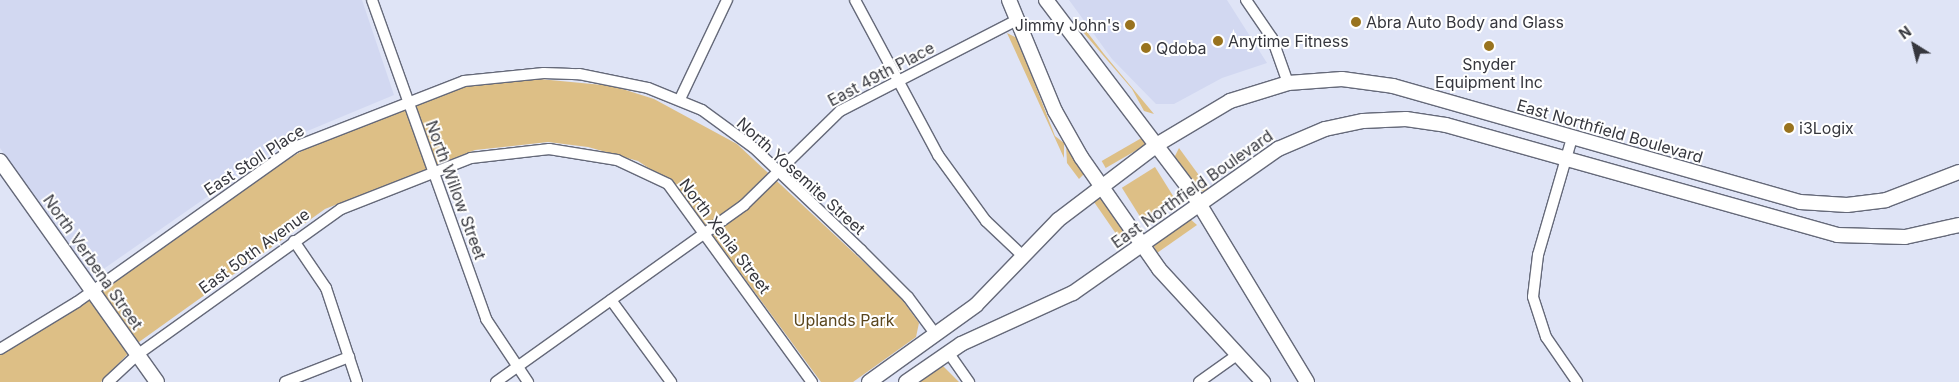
<!DOCTYPE html>
<style>
body{margin:0}
#map{position:relative;width:1959px;height:382px;overflow:hidden;background:#dfe4f6;font-family:Inter,sans-serif}
div>[style]{position:absolute}
.built>*{inset:0;background:#d2d8f1}
.green>*{inset:0;background:#ddbf86;transform-origin:0 0}
.roads{filter:drop-shadow(1px 0 #656979) drop-shadow(-1px 0 #656979) drop-shadow(0 1px #656979) drop-shadow(0 -1px #656979)}
.street>*{height:10px;margin:-5px;padding:0 5px;transform-origin:5px;border-radius:5px;background:#fff}
.secondary>*{height:14px;margin:-7px;padding:0 7px;transform-origin:7px;border-radius:7px;background:#fff}
.dots>*{width:14px;height:14px;translate:-50% -50%;box-sizing:border-box;border:2px solid #fff;border-radius:50%}
span{translate:-50% -50%;white-space:nowrap;text-align:center;line-height:1.15;-webkit-text-stroke:4px #fff;paint-order:stroke}
.poi-label{font-size:16px;color:#36373e}
.left{translate:0 -50%;text-align:left}
.right{translate:-100% -50%;text-align:right}
.street-label{font-size:16px;color:#36373e}
.park-label{font-size:16px;color:#5a461d}
.north{position:absolute;left:1889px;top:20px;width:50px;height:50px;-webkit-text-stroke:4px #fff;paint-order:stroke;rotate:324deg;font-size:14px;font-weight:700;line-height:20px;text-align:center;color:#36373e}
.north::after{content:'';display:block;margin:auto;width:18px;height:22px;background:#36373e;clip-path:polygon(50% 0,100% 100%,50% 72%,0 100%)}
</style>
<div id="map">
<div class="built">
<div style="clip-path:polygon(0 0,362px 0,394px 95px,293px 137px,92px 277px,0 148px)"></div>
<div style="clip-path:polygon(1069px 0,1227px 0,1267px 63px,1222px 78px,1174px 104px,1156px 104px,1112px 59px)"></div>
</div>
<div class="green">
<div style="clip-path:polygon(1077px 19px,1104px 54px,1154px 114px,1144px 111px,1132px 89px,1077px 25px)"></div>
<div style="clip-path:polygon(1007px 33px,1017px 38px,1055px 136px,1064px 143px,1064px 158px)"></div>
<div style="clip-path:polygon(529px 78px,613px 86px,654px 99px,737px 144px,898px 294px,919px 323px,916px 337px,853px 382px,821px 382px,677px 187px,638px 161px,588px 147px,548px 142px,475px 150px,325px 209px,139px 342px,101px 382px,0 382px,0 355px,84px 303px,270px 170px,312px 145px,466px 86px)"></div>
<div style="left:1145px;top:136px;width:8px;height:50px;rotate:60deg"></div>
<div style="clip-path:polygon(1066px 145px,1085px 173px,1079px 179px,1067px 163px)"></div>
<div style="clip-path:polygon(1179px 148px,1209px 189px,1205px 192px,1199px 191px,1174px 158px)"></div>
<div style="left:1155px;top:167px;width:39px;height:39px;rotate:58deg"></div>
<div style="clip-path:polygon(1101px 196px,1127px 233px,1121px 241px,1092px 199px)"></div>
<div style="clip-path:polygon(1189px 218px,1197px 225px,1157px 253px,1153px 244px)"></div>
<div style="clip-path:polygon(943px 366px,959px 382px,916px 382px,934px 369px)"></div>
</div>
<div class="roads">
<div class="street">
<div style="left:372px;top:0;width:339px;rotate:70.3deg"></div>
<div style="left:486px;top:319px;width:76px;rotate:56.3deg"></div>
<div style="left:855px;top:0;width:176px;rotate:61.8deg"></div>
<div style="left:938px;top:155px;width:82px;rotate:54deg"></div>
<div style="left:986px;top:221px;width:51px;rotate:43.4deg"></div>
<div style="left:1246px;top:0;width:46px;rotate:55.6deg"></div>
<div style="left:1272px;top:38px;width:48px;rotate:70.4deg"></div>
<div style="left:680px;top:99px;width:110px;rotate:-64.6deg"></div>
<div style="left:1572px;top:138px;width:122px;rotate:106.2deg"></div>
<div style="left:1538px;top:255px;width:42px;rotate:96.8deg"></div>
<div style="left:1533px;top:297px;width:42px;rotate:72deg"></div>
<div style="left:1546px;top:337px;width:55px;rotate:55.4deg"></div>
<div style="left:294px;top:241px;width:57px;rotate:55.8deg"></div>
<div style="left:326px;top:288px;width:99px;rotate:71.7deg"></div>
<div style="left:611px;top:300px;width:102px;rotate:53.8deg"></div>
<div style="left:0;top:349px;width:90px;rotate:-31.4deg"></div>
<div style="left:77px;top:302px;width:267px;rotate:-35.4deg"></div>
<div style="left:295px;top:147px;width:181px;rotate:-21.3deg"></div>
<div style="left:464px;top:81px;width:80px;rotate:-5.7deg"></div>
<div style="left:544px;top:73px;width:35px;rotate:2deg"></div>
<div style="left:579px;top:74px;width:70px;rotate:11.5deg"></div>
<div style="left:648px;top:88px;width:58px;rotate:22.2deg"></div>
<div style="left:702px;top:110px;width:64px;rotate:36.2deg"></div>
<div style="left:754px;top:148px;width:148px;rotate:43.6deg"></div>
<div style="left:861px;top:250px;width:66px;rotate:45deg"></div>
<div style="left:908px;top:297px;width:47px;rotate:53.6deg"></div>
<div style="left:948px;top:352px;width:37px;rotate:55deg"></div>
<div style="left:108px;top:382px;width:40px;rotate:-43deg"></div>
<div style="left:137px;top:355px;width:251px;rotate:-35.6deg"></div>
<div style="left:341px;top:209px;width:140px;rotate:-21.4deg"></div>
<div style="left:471px;top:158px;width:79px;rotate:-6.6deg"></div>
<div style="left:549px;top:149px;width:69px;rotate:9.2deg"></div>
<div style="left:617px;top:160px;width:56px;rotate:25.2deg"></div>
<div style="left:668px;top:184px;width:245px;rotate:54deg"></div>
<div style="left:285px;top:382px;width:69px;rotate:-21.3deg"></div>
<div style="left:496px;top:382px;width:305px;rotate:-35.5deg"></div>
<div style="left:744px;top:205px;width:134px;rotate:-44.4deg"></div>
<div style="left:840px;top:111px;width:199px;rotate:-27.2deg"></div>
<div style="left:1199px;top:382px;width:47px;rotate:-35.4deg"></div>
</div>
<div class="secondary">
<div style="left:1009px;top:0;width:120px;rotate:67.5deg"></div>
<div style="left:1055px;top:111px;width:53px;rotate:60.5deg"></div>
<div style="left:1081px;top:157px;width:136px;rotate:55.1deg"></div>
<div style="left:1159px;top:269px;width:154px;rotate:47.4deg"></div>
<div style="left:1046px;top:0;width:241px;rotate:52.8deg"></div>
<div style="left:1192px;top:192px;width:222px;rotate:58.8deg"></div>
<div style="left:0;top:161px;width:271px;rotate:54.6deg"></div>
<div style="left:869px;top:382px;width:132px;rotate:-35.7deg"></div>
<div style="left:976px;top:305px;width:118px;rotate:-46deg"></div>
<div style="left:1058px;top:220px;width:126px;rotate:-37.2deg"></div>
<div style="left:1158px;top:144px;width:84px;rotate:-30.8deg"></div>
<div style="left:1230px;top:101px;width:61px;rotate:-17.2deg"></div>
<div style="left:1288px;top:83px;width:54px;rotate:-4.2deg"></div>
<div style="left:1342px;top:79px;width:51px;rotate:7.8deg"></div>
<div style="left:1393px;top:86px;width:423px;rotate:15.9deg"></div>
<div style="left:1800px;top:202px;width:47px;rotate:3.7deg"></div>
<div style="left:1847px;top:205px;width:39px;rotate:-7deg"></div>
<div style="left:1886px;top:200px;width:78px;rotate:-21deg"></div>
<div style="left:906px;top:382px;width:67px;rotate:-34.6deg"></div>
<div style="left:961px;top:344px;width:123px;rotate:-24.5deg"></div>
<div style="left:1073px;top:293px;width:251px;rotate:-35.1deg"></div>
<div style="left:1278px;top:149px;width:51px;rotate:-23.1deg"></div>
<div style="left:1325px;top:129px;width:39px;rotate:-12deg"></div>
<div style="left:1363px;top:121px;width:43px;rotate:-2.7deg"></div>
<div style="left:1406px;top:119px;width:40px;rotate:8.5deg"></div>
<div style="left:1446px;top:125px;width:406px;rotate:15.7deg"></div>
<div style="left:1837px;top:235px;width:68px;rotate:1.7deg"></div>
<div style="left:1905px;top:237px;width:55px;rotate:-12.5deg"></div>
</div>
</div>
<div class="dots">
<div style="left:1356px;top:22px;background:#99731e"></div>
<div style="left:1130px;top:25px;background:#99731e"></div>
<div style="left:1218px;top:41px;background:#99731e"></div>
<div style="left:1489px;top:46px;background:#99731e"></div>
<div style="left:1146px;top:48px;background:#99731e"></div>
<div style="left:1789px;top:128px;background:#99731e"></div>
</div>
<div class="poi-label">
<span class="left" style="left:1366px;top:22px">Abra Auto Body and Glass</span>
<span class="right" style="left:1120px;top:25px">Jimmy John's</span>
<span class="left" style="left:1228px;top:41px">Anytime Fitness</span>
<span class="left" style="left:1156px;top:48px">Qdoba</span>
<span style="left:1489px;top:73px">Snyder<br>Equipment Inc</span>
<span class="left" style="left:1799px;top:128px">i3Logix</span>
</div>
<div class="street-label">
<span style="left:881px;top:74px;rotate:-28deg">East 49th Place</span>
<span style="left:1610px;top:131px;rotate:16deg">East Northfield Boulevard</span>
<span style="left:254px;top:160px;rotate:-33deg">East Stoll Place</span>
<span style="left:801px;top:176px;rotate:42deg">North Yosemite Street</span>
<span style="left:1192px;top:189px;rotate:-35deg">East Northfield Boulevard</span>
<span style="left:456px;top:190px;rotate:70deg">North Willow Street</span>
<span style="left:725px;top:236px;rotate:53deg">North Xenia Street</span>
<span style="left:254px;top:251px;rotate:-36deg">East 50th Avenue</span>
<span style="left:93px;top:262px;rotate:55deg">North Verbena Street</span>
</div>
<div class="park-label">
<span style="left:844px;top:320px">Uplands Park</span>
</div>
<div class="north">N</div>
</div>
